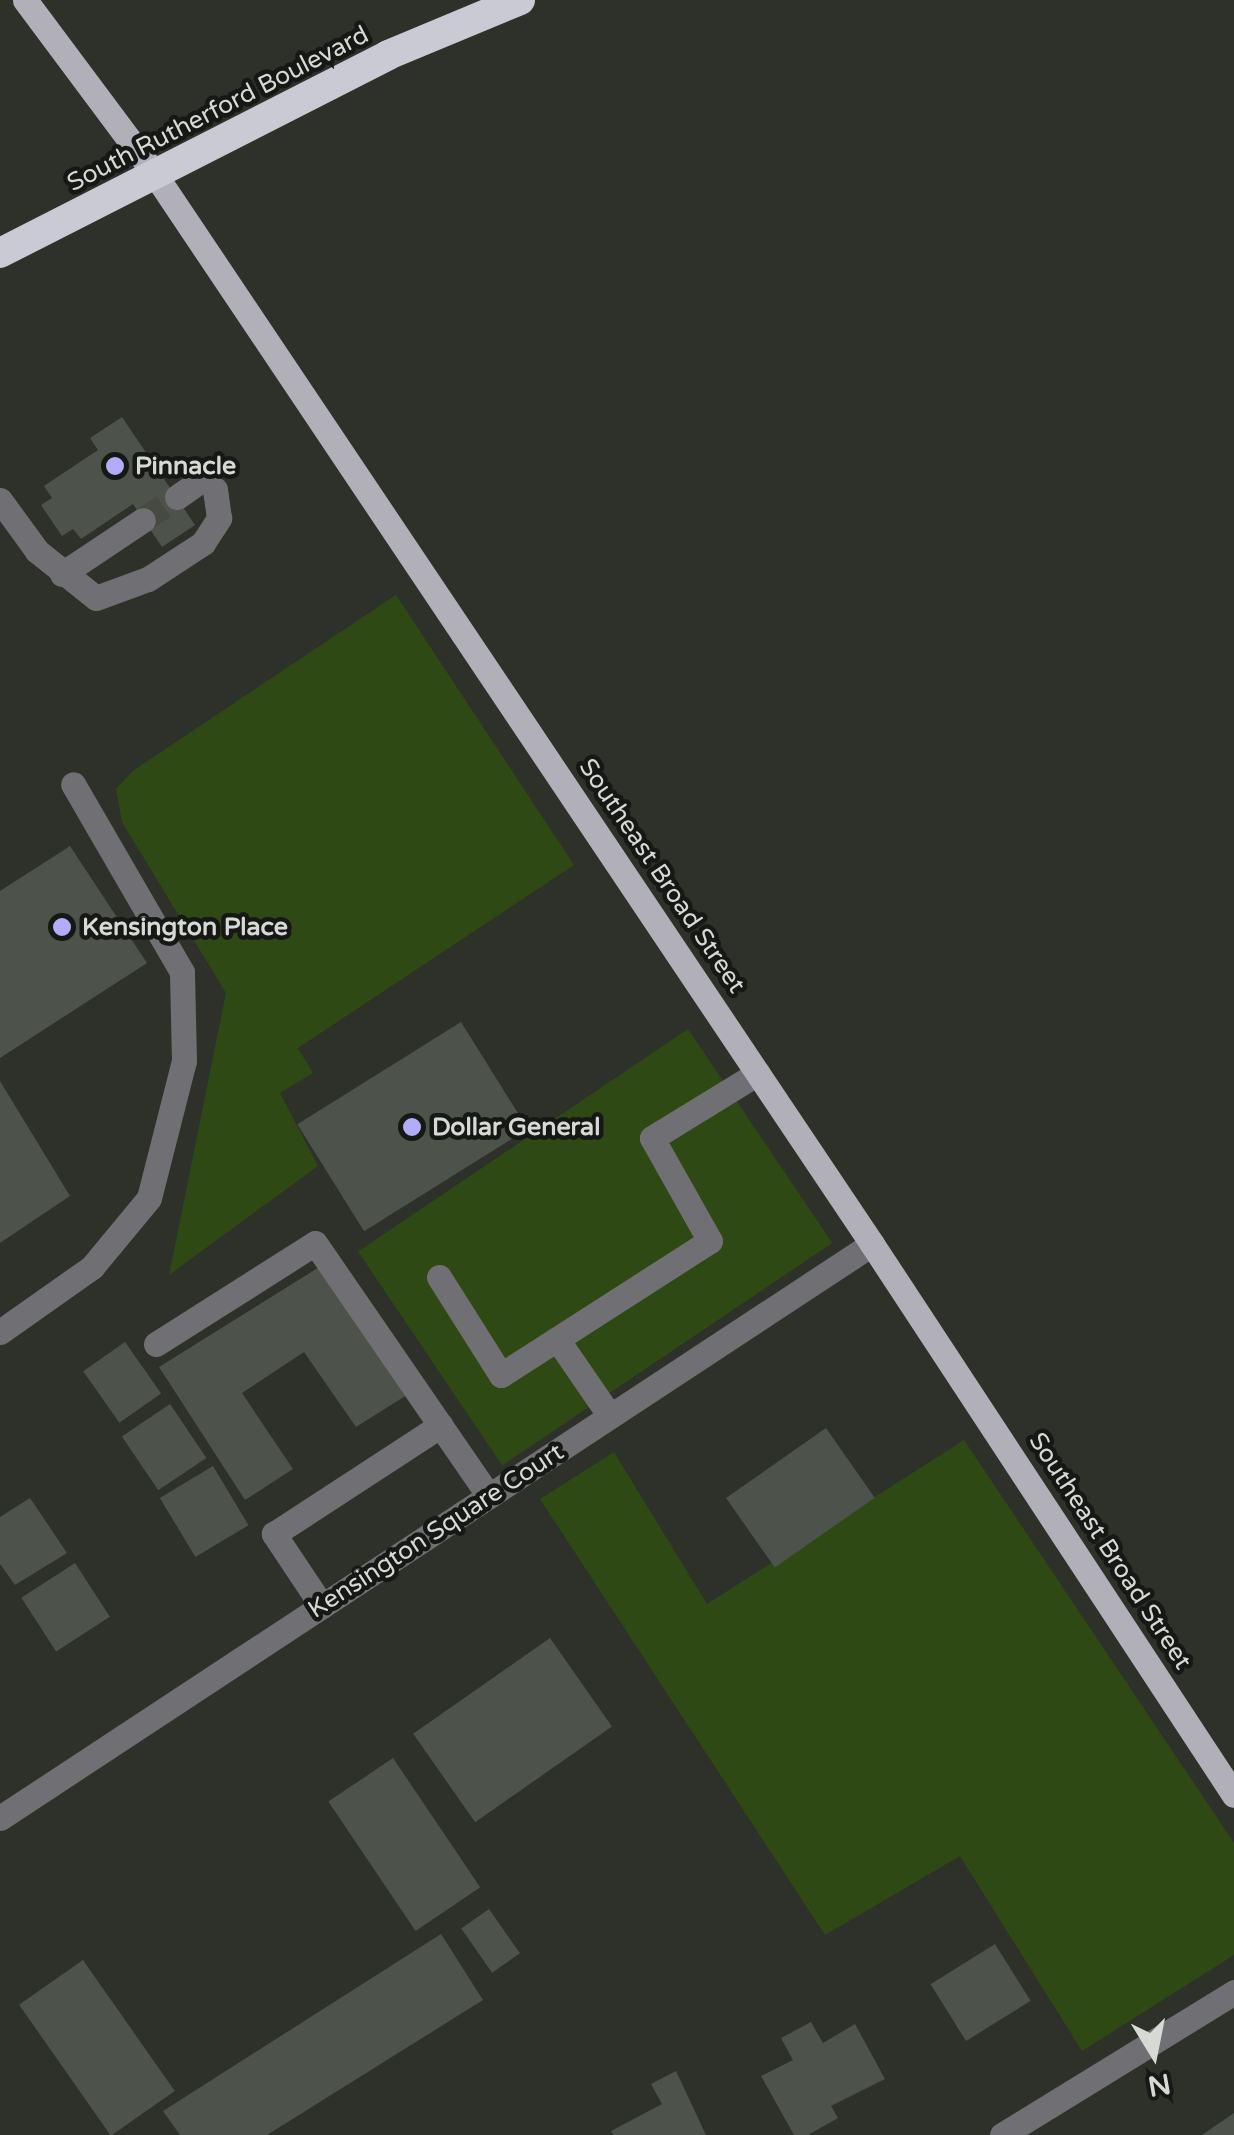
<!DOCTYPE html>
<style>
body{margin:0}
#map{position:relative;width:1234px;height:2135px;overflow:hidden;background:#2d3129;font-family:"Varela Round",sans-serif}
div>[style]{position:absolute}
.green>*{inset:0;background:#2f4914;transform-origin:0 0}
.building>*{inset:0;background:#4d524a;transform-origin:0 0}
.minor-tunnel>*{height:25px;margin-top:-12.5px;transform-origin:0;background:repeating-linear-gradient(90deg,#464a43 0 25px,transparent 0 37px)}
.minor>*{height:25px;margin:-12.5px;padding:0 12.5px;transform-origin:12.5px;border-radius:12.5px;background:#707074}
.major>*{height:25px;margin:-12.5px;padding:0 12.5px;transform-origin:12.5px;border-radius:12.5px;background:#b1b0b9}
.highway>*{height:30px;margin:-15px;padding:0 15px;transform-origin:15px;border-radius:15px;background:#cacad4}
.dots>*{width:28px;height:28px;translate:-50% -50%;box-sizing:border-box;border:5px solid #161815;border-radius:50%}
span{translate:-50% -50%;white-space:nowrap;text-align:center;line-height:1.15;-webkit-text-stroke:9px #161815;paint-order:stroke}
.street-label{font-size:25px;color:#d6d9d4}
.poi-label{font-size:25px;color:#d6d9d4;font-weight:700}
.left{translate:0 -50%;text-align:left}
.north{position:absolute;left:1104px;top:2005px;width:100px;height:100px;-webkit-text-stroke:8px #161815;paint-order:stroke;rotate:170deg;font-size:28px;font-weight:700;line-height:40px;text-align:center;color:#d6d9d4}
.north::after{content:'';display:block;margin:auto;width:35px;height:45px;background:#d6d9d4;clip-path:polygon(50% 0,100% 100%,50% 72%,0 100%)}
</style>
<div id="map">
<div class="green">
<div style="clip-path:polygon(396px 595px,574px 865px,298px 1048px,313px 1073px,280px 1093px,318px 1166px,169px 1275px,226px 993px,122px 822px,116px 789px,134px 770px)"></div>
<div style="left:688px;top:1029px;width:258px;height:398px;rotate:56deg"></div>
<div style="clip-path:polygon(964px 1440px,1234px 1843px,1234px 1955px,1082px 2051px,960px 1856px,825px 1935px,540px 1499px,614px 1452px,707px 1604px)"></div>
</div>
<div class="building">
<div style="clip-path:polygon(122px 417px,195px 525px,162px 547px,133px 504px,81px 539px,73px 529px,62px 536px,41px 505px,52px 498px,44px 486px,98px 450px,90px 438px)"></div>
<div style="clip-path:polygon(70px 846px,147px 963px,0 1058px,0 891px)"></div>
<div style="left:461px;top:1022px;width:126px;height:193px;rotate:58deg"></div>
<div style="clip-path:polygon(0 1081px,70px 1196px,0 1243px)"></div>
<div style="clip-path:polygon(321px 1266px,410px 1393px,356px 1427px,304px 1352px,242px 1393px,293px 1469px,245px 1500px,159px 1367px)"></div>
<div style="left:125px;top:1342px;width:63px;height:51px;rotate:55deg"></div>
<div style="left:170px;top:1404px;width:65px;height:58px;rotate:56deg"></div>
<div style="left:826px;top:1428px;width:85px;height:122px;rotate:55deg"></div>
<div style="left:213px;top:1466px;width:69px;height:62px;rotate:59deg"></div>
<div style="clip-path:polygon(30px 1498px,67px 1553px,15px 1585px,0 1564px,0 1517px)"></div>
<div style="left:75px;top:1563px;width:64px;height:64px;rotate:57deg"></div>
<div style="left:550px;top:1638px;width:108px;height:167px;rotate:55deg"></div>
<div style="left:393px;top:1758px;width:156px;height:78px;rotate:56deg"></div>
<div style="left:489px;top:1909px;width:54px;height:34px;rotate:55deg"></div>
<div style="clip-path:polygon(441px 1934px,483px 2000px,267px 2135px,180px 2135px,163px 2111px)"></div>
<div style="left:995px;top:1944px;width:67px;height:76px;rotate:58deg"></div>
<div style="left:83px;top:1960px;width:160px;height:78px;rotate:55deg"></div>
<div style="clip-path:polygon(811px 2022px,823px 2043px,855px 2024px,885px 2079px,831px 2106px,838px 2118px,808px 2135px,794px 2135px,761px 2076px,793px 2060px,781px 2038px)"></div>
<div style="clip-path:polygon(676px 2071px,706px 2135px,613px 2135px,611px 2131px,662px 2104px,651px 2084px)"></div>
<div style="clip-path:polygon(1234px 2113px,1234px 2135px,1202px 2135px)"></div>
</div>
<div class="minor-tunnel">
<div style="left:143px;top:520px;width:41px;rotate:-34.1deg"></div>
</div>
<div class="minor">
<div style="left:177px;top:497px;width:37px;rotate:-35deg"></div>
<div style="left:0;top:500px;width:63px;rotate:54deg"></div>
<div style="left:37px;top:551px;width:75px;rotate:38.5deg"></div>
<div style="left:96px;top:598px;width:55px;rotate:-20.1deg"></div>
<div style="left:148px;top:579px;width:66px;rotate:-33.2deg"></div>
<div style="left:203px;top:543px;width:30px;rotate:-57deg"></div>
<div style="left:219px;top:518px;width:29px;rotate:-98deg"></div>
<div style="left:62px;top:574px;width:97px;rotate:-33.7deg"></div>
<div style="left:439px;top:1277px;width:116px;rotate:57.7deg"></div>
<div style="left:501px;top:1375px;width:248px;rotate:-32.7deg"></div>
<div style="left:710px;top:1241px;width:118px;rotate:-119.4deg"></div>
<div style="left:652px;top:1138px;width:124px;rotate:-31.5deg"></div>
<div style="left:0;top:1332px;width:113px;rotate:-35.2deg"></div>
<div style="left:92px;top:1267px;width:89px;rotate:-50.4deg"></div>
<div style="left:149px;top:1198px;width:141px;rotate:-75.7deg"></div>
<div style="left:184px;top:1061px;width:89px;rotate:-91.3deg"></div>
<div style="left:182px;top:972px;width:217px;rotate:-120.1deg"></div>
<div style="left:557px;top:1339px;width:93px;rotate:55.5deg"></div>
<div style="left:156px;top:1344px;width:188px;rotate:-32.4deg"></div>
<div style="left:315px;top:1243px;width:307px;rotate:55.5deg"></div>
<div style="left:322px;top:1606px;width:87px;rotate:-123.7deg"></div>
<div style="left:274px;top:1534px;width:199px;rotate:-33.1deg"></div>
<div style="left:0;top:1818px;width:1044px;rotate:-33.36deg"></div>
<div style="left:1002px;top:2135px;width:273px;rotate:-31.6deg"></div>
</div>
<div class="major">
<div style="left:25px;top:0;width:219px;rotate:53.3deg"></div>
<div style="left:156px;top:176px;width:1286px;rotate:56.16deg"></div>
<div style="left:872px;top:1244px;width:659px;rotate:56.7deg"></div>
</div>
<div class="highway">
<div style="left:0;top:253px;width:436px;rotate:-27deg"></div>
<div style="left:388px;top:55px;width:143px;rotate:-22.6deg"></div>
</div>
<div class="dots">
<div style="left:115px;top:466px;background:#b3adf9"></div>
<div style="left:62px;top:927px;background:#b3adf9"></div>
<div style="left:412px;top:1127px;background:#b3adf9"></div>
</div>
<div class="street-label">
<span style="left:218px;top:109px;rotate:-27deg">South Rutherford Boulevard</span>
<span style="left:662px;top:876px;rotate:56deg">Southeast Broad Street</span>
<span style="left:436px;top:1531px;rotate:-33deg">Kensington Square Court</span>
<span style="left:1110px;top:1551px;rotate:57deg">Southeast Broad Street</span>
</div>
<div class="poi-label">
<span class="left" style="left:135px;top:466px">Pinnacle</span>
<span class="left" style="left:82px;top:927px">Kensington Place</span>
<span class="left" style="left:432px;top:1127px">Dollar General</span>
</div>
<div class="north">N</div>
</div>
